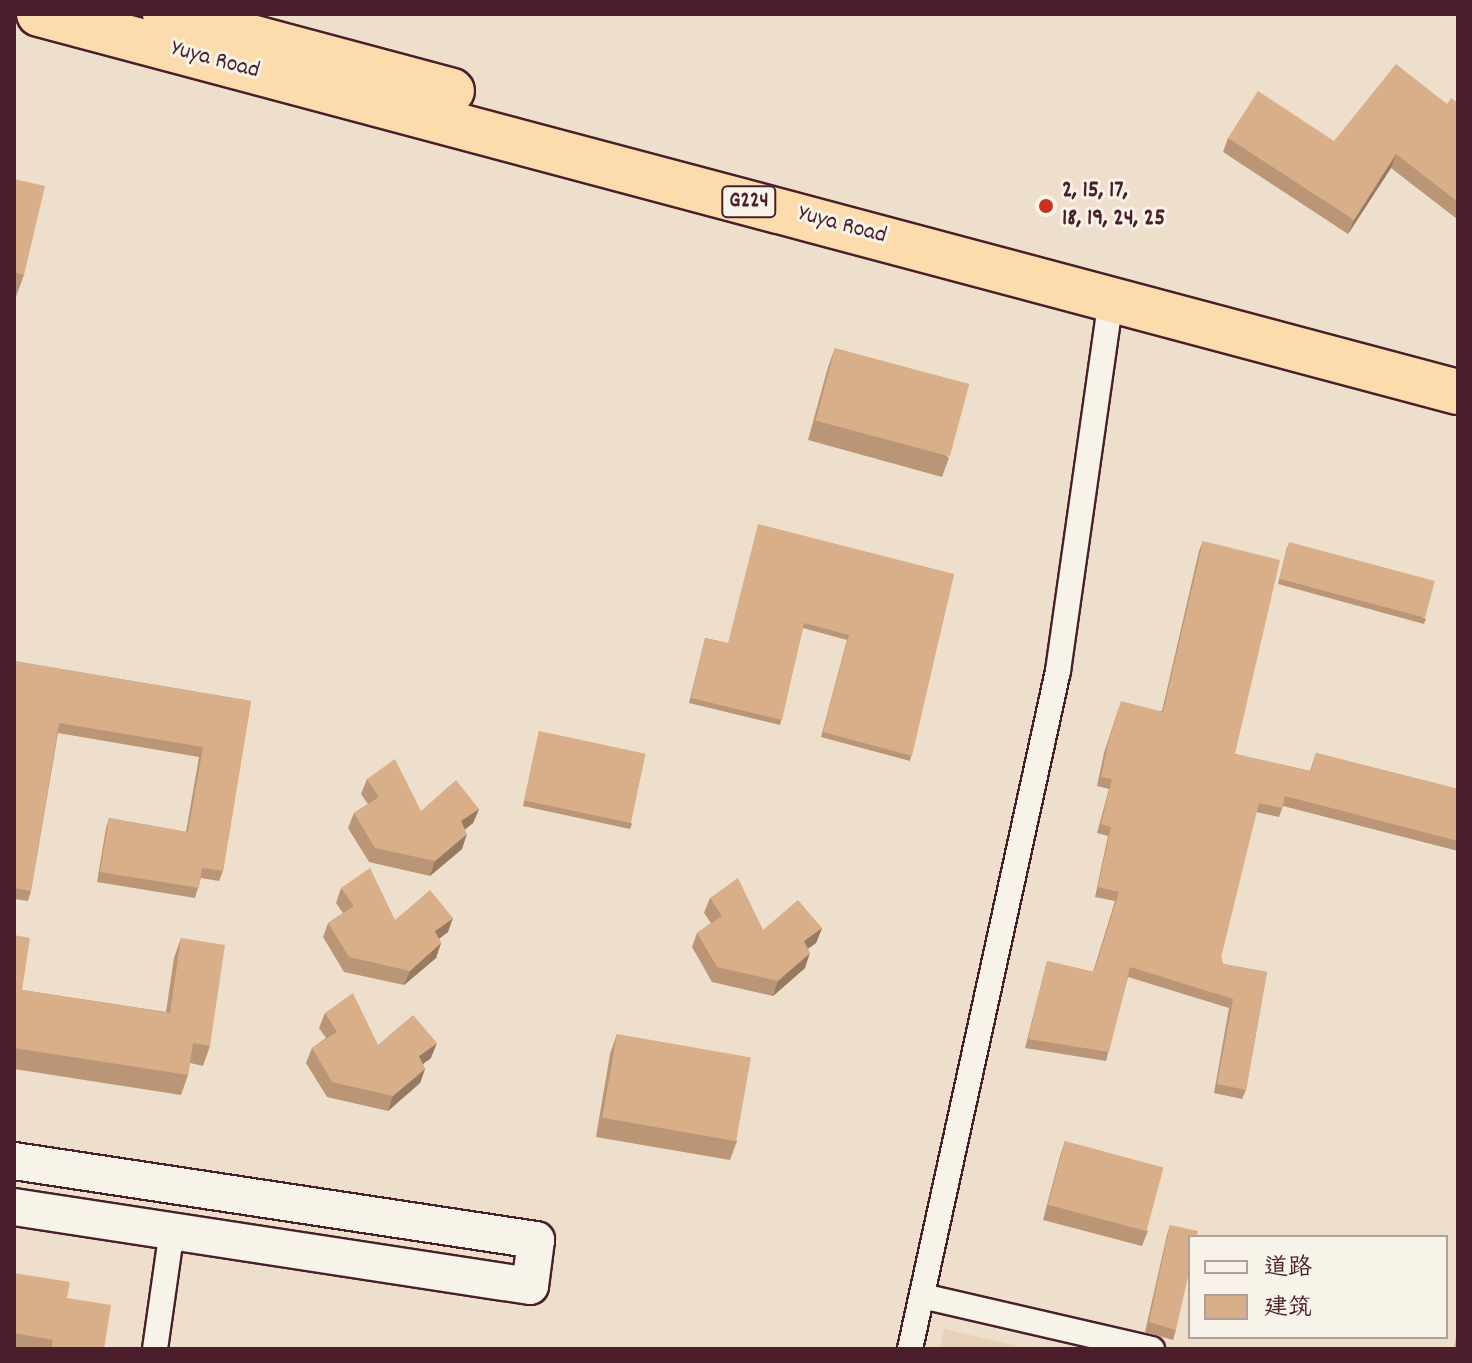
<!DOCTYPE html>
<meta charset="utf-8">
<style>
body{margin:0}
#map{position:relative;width:1472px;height:1363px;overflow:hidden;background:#eedfcc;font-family:Dekko,"LXGW WenKai TC",sans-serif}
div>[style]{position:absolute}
.built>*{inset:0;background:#e7d1b8}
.roads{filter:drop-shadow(2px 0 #4a1f2b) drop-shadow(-2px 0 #4a1f2b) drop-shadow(0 2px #4a1f2b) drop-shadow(0 -2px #4a1f2b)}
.street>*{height:24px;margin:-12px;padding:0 12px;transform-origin:12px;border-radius:12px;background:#f7f3e8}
.secondary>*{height:36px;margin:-18px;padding:0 18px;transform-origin:18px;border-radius:18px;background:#f7f3e8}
.highway>*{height:44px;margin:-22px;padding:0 22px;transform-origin:22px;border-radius:22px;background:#fcdcac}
.wall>*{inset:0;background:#ba9676}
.shaded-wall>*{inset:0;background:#977a60}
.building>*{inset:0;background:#d8af89;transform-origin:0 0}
.dots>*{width:22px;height:22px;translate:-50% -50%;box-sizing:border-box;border:4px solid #f7f3e8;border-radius:50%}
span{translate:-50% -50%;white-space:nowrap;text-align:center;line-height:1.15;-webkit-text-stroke:6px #f7f3e8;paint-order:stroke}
.shield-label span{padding:2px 6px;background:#f7f3e8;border:2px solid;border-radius:6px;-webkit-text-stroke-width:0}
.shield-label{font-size:22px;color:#4a1f2b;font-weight:700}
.street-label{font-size:24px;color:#4a1f2b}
.poi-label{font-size:24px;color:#4a1f2b;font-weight:700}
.left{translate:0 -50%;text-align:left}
.frame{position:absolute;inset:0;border:16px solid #4a1f2b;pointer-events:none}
.legend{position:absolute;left:1188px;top:1235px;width:260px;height:104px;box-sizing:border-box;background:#f7f3e8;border:2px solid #b29e9c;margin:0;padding:10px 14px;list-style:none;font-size:24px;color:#4a1f2b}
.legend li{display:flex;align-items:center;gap:16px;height:40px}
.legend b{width:40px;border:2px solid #b29e9c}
</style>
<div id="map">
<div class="built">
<div style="clip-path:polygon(944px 1329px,1031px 1349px,940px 1349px)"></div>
</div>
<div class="roads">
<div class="street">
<div style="left:922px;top:1296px;width:236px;rotate:13deg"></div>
<div style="left:155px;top:1349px;width:121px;rotate:-81.9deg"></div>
<div style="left:910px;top:1349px;width:694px;rotate:-77.69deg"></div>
<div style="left:1058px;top:671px;width:378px;rotate:-81.9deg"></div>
</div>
<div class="secondary">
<div style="left:14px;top:1161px;width:528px;rotate:8.61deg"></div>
<div style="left:536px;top:1240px;width:46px;rotate:97.4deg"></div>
<div style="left:530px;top:1286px;width:522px;rotate:-171.3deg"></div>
</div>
<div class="highway">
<div style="left:39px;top:14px;width:1468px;rotate:14.92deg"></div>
<div style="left:165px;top:14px;width:297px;rotate:15deg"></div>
</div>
</div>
<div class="wall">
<div style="clip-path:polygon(1458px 103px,1457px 219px,1391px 168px,1348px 234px,1223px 152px,1228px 138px,1334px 141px,1447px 104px)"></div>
<div style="clip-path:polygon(14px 179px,24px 275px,14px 302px)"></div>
<div style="clip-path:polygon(835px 348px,949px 458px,942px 477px,808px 440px,828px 367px)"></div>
<div style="clip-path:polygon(1203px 541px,1235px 754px,1310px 771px,1316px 753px,1458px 789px,1458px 851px,1283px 806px,1279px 817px,1256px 812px,1221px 957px,1223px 964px,1267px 972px,1246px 1090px,1242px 1099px,1214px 1093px,1229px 1008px,1128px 977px,1106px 1061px,1025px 1048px,1047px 961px,1093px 972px,1115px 901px,1095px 897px,1108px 836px,1097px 833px,1109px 789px,1097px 786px,1104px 753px,1118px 710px,1162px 711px,1199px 551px)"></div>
<div style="clip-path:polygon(1287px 547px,1426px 619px,1424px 624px,1278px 584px)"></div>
<div style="clip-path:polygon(954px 574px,910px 761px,821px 737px,847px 640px,803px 628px,780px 725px,689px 703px,705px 638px,728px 643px)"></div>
<div style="clip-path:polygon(14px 661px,251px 701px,223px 871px,219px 881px,201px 878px,195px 898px,97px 882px,106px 828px,109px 818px,186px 832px,199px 757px,58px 733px,31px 891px,28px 901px,14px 899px)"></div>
<div style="clip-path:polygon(539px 731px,632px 824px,630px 829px,523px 806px)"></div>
<div style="clip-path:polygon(367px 779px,421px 811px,479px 809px,473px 823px,465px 830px,462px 849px,430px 876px,369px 862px,348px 828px,354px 813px,368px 804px,361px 794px)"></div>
<div style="clip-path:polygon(341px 888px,395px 920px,448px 932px,439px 939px,441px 943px,436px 958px,404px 985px,344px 972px,323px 937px,328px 923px,343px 913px,336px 903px)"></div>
<div style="clip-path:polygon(710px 898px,763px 930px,822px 928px,816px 943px,808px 949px,805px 968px,773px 996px,712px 982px,692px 947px,697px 933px,711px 923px,704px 913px)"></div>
<div style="clip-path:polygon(14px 935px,22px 990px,166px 1012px,174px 958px,181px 938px,210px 1046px,203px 1066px,190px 1063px,188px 1075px,181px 1095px,14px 1069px)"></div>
<div style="clip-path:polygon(325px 1013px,378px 1045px,431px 1058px,423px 1064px,425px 1069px,420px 1083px,388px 1111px,327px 1097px,306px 1063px,312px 1048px,326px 1038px,319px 1028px)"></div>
<div style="clip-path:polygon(617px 1034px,737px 1141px,730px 1160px,596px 1137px,610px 1054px)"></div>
<div style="clip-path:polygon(1065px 1141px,1148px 1231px,1142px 1246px,1043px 1220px,1060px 1156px)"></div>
<div style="clip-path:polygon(1170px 1225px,1176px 1330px,1173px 1340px,1145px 1332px,1167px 1235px)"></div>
<div style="clip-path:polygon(14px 1273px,67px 1298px,104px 1349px,14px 1349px)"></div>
</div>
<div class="shaded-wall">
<div style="clip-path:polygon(1396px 154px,1391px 168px,1348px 234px,1354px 220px)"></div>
<div style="clip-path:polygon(479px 809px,473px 823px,455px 836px,461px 821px)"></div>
<div style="clip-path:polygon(467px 834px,462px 849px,430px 876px,435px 861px)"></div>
<div style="clip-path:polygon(453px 918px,448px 932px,430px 945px,435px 931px)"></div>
<div style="clip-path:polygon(822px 928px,816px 943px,798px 955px,804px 941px)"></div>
<div style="clip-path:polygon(441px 943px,436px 958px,404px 985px,410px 971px)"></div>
<div style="clip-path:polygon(810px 953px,805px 968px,773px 996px,778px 981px)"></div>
<div style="clip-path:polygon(437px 1043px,431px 1058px,413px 1071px,419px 1056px)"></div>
<div style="clip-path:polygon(425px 1069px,420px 1083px,388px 1111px,393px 1096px)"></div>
</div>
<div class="building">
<div style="clip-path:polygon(1396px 64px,1447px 104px,1451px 98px,1458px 103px,1458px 202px,1396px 154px,1354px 220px,1228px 138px,1258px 91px,1334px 141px)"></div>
<div style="clip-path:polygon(14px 179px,45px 186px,24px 275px,14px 272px)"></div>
<div style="left:835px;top:348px;width:139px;height:75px;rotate:15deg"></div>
<div style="clip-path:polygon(758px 524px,954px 574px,912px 756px,823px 732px,849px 635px,804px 623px,782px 720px,691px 698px,705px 638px,728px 643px)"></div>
<div style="clip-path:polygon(1203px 541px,1280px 560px,1235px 754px,1311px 771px,1316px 753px,1458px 789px,1458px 841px,1285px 796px,1282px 808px,1259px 803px,1221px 957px,1223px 964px,1267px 972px,1246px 1090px,1217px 1084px,1233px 999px,1130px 967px,1109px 1052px,1028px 1039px,1047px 961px,1094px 972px,1119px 892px,1098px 887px,1111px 827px,1101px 824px,1112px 779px,1101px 777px,1108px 744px,1121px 701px,1163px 712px)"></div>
<div style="left:1289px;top:542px;width:151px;height:38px;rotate:15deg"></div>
<div style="clip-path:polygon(14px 661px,251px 701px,223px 871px,202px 868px,199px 888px,100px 872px,109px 818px,188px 832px,203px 747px,59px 723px,31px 891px,14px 888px)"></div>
<div style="left:539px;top:731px;width:109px;height:71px;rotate:12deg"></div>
<div style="clip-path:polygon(395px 759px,421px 811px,456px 780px,479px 809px,461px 821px,467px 834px,435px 861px,375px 848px,354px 813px,379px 797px,367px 779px)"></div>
<div style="clip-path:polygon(370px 868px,395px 920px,430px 890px,453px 918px,435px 931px,441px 943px,410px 971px,349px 957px,328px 923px,354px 906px,341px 888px)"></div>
<div style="clip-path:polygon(738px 878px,763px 930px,798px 900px,822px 928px,804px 941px,810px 953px,778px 981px,717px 967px,697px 933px,722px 916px,710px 898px)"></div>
<div style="clip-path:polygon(14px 935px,30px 938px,22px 990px,170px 1013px,181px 938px,225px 945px,210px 1046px,193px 1043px,188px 1075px,14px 1048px)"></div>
<div style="clip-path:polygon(353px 993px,378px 1045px,413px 1015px,437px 1043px,419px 1056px,425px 1069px,393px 1096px,332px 1082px,312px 1048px,337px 1032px,325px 1013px)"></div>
<div style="left:617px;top:1034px;width:136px;height:85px;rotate:10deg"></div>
<div style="left:1065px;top:1141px;width:102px;height:66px;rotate:15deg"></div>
<div style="clip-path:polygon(1170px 1225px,1198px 1231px,1197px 1237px,1190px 1237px,1190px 1268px,1176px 1330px,1149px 1322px)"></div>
<div style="clip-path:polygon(14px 1273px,70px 1282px,67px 1298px,111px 1305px,104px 1349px,51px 1349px,53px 1340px,14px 1333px)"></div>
<div style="clip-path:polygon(1458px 1323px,1458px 1349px,1454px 1349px)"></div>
</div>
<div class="dots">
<div style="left:1046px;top:206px;background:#c8321e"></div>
</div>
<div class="shield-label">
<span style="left:749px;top:202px">G224</span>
</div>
<div class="street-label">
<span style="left:215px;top:61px;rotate:15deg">Yuya Road</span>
<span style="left:842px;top:226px;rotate:15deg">Yuya Road</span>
</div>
<div class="poi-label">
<span class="left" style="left:1062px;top:206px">2, 15, 17,<br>18, 19, 24, 25</span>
</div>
<div class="frame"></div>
<ul class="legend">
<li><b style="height:10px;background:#f7f3e8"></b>道路</li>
<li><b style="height:22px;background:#d8af89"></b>建筑</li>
</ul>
</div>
